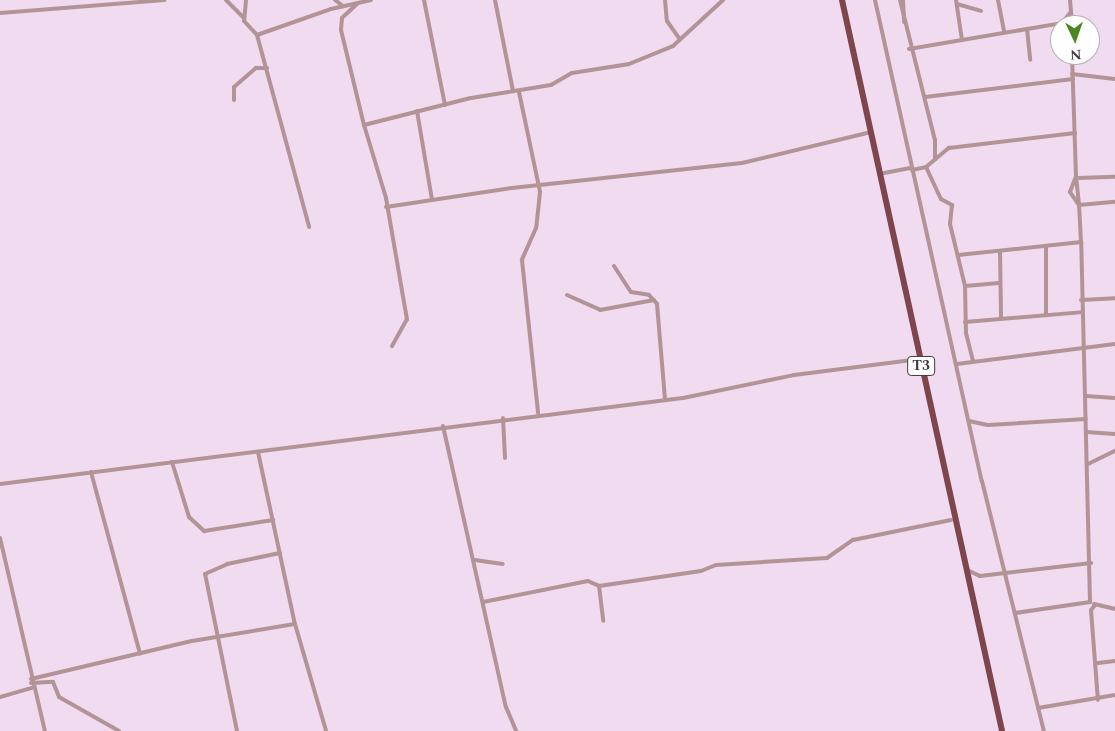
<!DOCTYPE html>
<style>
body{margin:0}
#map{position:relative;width:1115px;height:731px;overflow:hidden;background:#f0dbf0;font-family:Spectral,serif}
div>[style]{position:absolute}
.minor>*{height:4px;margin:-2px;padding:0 2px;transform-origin:2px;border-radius:2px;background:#b39496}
.trunk>*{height:6px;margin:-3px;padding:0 3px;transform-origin:3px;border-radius:3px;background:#7e464c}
span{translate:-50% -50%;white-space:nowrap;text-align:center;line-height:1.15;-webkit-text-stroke:5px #fff;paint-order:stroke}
.shield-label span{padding:1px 4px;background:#fff;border:1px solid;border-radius:4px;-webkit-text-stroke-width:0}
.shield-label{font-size:14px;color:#413941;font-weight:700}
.north{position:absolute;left:1050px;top:15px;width:50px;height:50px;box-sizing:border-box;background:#fff;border:1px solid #b3b0b3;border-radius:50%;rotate:177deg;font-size:14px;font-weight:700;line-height:20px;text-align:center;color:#413941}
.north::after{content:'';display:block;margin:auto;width:18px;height:22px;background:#4c8622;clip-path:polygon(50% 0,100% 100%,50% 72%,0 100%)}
</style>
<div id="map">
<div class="minor">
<div style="left:226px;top:0;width:24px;rotate:45deg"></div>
<div style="left:246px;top:0;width:21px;rotate:95deg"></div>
<div style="left:244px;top:21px;width:19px;rotate:47deg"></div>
<div style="left:257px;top:35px;width:78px;rotate:-19.4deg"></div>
<div style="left:331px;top:9px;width:41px;rotate:-12.7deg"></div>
<div style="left:335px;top:0;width:10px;rotate:37deg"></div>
<div style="left:424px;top:0;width:107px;rotate:78.7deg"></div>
<div style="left:495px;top:0;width:93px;rotate:78.8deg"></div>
<div style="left:665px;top:0;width:21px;rotate:85deg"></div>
<div style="left:667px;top:21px;width:21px;rotate:55deg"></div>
<div style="left:875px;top:0;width:493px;rotate:77.5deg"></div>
<div style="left:982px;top:481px;width:258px;rotate:76.1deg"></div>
<div style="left:900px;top:0;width:144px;rotate:76deg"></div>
<div style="left:935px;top:140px;width:19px;rotate:90deg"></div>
<div style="left:903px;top:0;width:22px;rotate:87deg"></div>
<div style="left:956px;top:0;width:40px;rotate:81.5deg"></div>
<div style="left:998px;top:0;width:33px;rotate:79deg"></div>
<div style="left:1070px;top:0;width:25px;rotate:85deg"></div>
<div style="left:358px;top:3px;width:22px;rotate:137deg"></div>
<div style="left:342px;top:18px;width:12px;rotate:95deg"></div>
<div style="left:341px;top:30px;width:98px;rotate:76.4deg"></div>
<div style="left:364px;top:125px;width:110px;rotate:-14.2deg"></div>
<div style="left:471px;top:98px;width:81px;rotate:-9.2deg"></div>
<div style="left:551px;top:85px;width:24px;rotate:-30deg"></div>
<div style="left:572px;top:73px;width:58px;rotate:-9deg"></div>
<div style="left:629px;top:64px;width:48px;rotate:-22.2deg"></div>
<div style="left:673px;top:46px;width:68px;rotate:-42.6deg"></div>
<div style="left:957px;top:4px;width:25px;rotate:16deg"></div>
<div style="left:0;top:13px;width:165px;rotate:-4.5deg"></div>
<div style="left:1027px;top:29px;width:31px;rotate:84deg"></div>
<div style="left:257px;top:35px;width:199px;rotate:74.8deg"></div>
<div style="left:909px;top:49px;width:155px;rotate:-9.6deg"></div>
<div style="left:1062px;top:23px;width:14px;rotate:-51deg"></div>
<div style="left:1072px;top:74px;width:43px;rotate:6.6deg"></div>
<div style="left:519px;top:92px;width:102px;rotate:78.1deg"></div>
<div style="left:540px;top:192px;width:36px;rotate:96deg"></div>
<div style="left:536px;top:228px;width:35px;rotate:114deg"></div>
<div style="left:522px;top:260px;width:154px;rotate:84deg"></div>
<div style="left:925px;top:97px;width:149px;rotate:-6.9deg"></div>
<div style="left:234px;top:100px;width:13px;rotate:-90deg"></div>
<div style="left:234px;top:87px;width:29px;rotate:-41deg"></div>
<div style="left:256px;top:68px;width:11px"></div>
<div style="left:417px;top:111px;width:90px;rotate:80.4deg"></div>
<div style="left:364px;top:125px;width:76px;rotate:73.2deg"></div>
<div style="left:386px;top:198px;width:123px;rotate:80.2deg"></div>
<div style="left:407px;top:319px;width:31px;rotate:119deg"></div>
<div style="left:926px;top:167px;width:35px;rotate:65deg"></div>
<div style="left:941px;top:199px;width:13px;rotate:29deg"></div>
<div style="left:952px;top:205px;width:19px;rotate:96deg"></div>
<div style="left:950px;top:224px;width:64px;rotate:76.4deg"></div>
<div style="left:965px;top:286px;width:47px;rotate:88.8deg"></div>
<div style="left:966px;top:333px;width:29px;rotate:76deg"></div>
<div style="left:912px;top:170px;width:14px;rotate:-12deg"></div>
<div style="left:926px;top:167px;width:30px;rotate:-40deg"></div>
<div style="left:949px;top:148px;width:127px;rotate:-6.8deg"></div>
<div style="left:879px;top:174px;width:33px;rotate:-11deg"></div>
<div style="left:1076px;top:176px;width:29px;rotate:84deg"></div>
<div style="left:1079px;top:205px;width:36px;rotate:-5deg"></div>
<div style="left:1077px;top:178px;width:38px;rotate:-2deg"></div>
<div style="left:386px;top:207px;width:127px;rotate:-8.6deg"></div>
<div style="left:512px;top:188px;width:231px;rotate:-6.2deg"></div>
<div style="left:742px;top:163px;width:133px;rotate:-13.5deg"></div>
<div style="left:1000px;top:251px;width:66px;rotate:89.1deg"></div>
<div style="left:958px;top:255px;width:124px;rotate:-6deg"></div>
<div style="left:614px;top:266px;width:31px;rotate:57deg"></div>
<div style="left:631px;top:292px;width:18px;rotate:9deg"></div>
<div style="left:649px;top:295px;width:12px;rotate:48deg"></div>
<div style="left:657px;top:304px;width:96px;rotate:85.2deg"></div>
<div style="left:965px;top:286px;width:34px;rotate:-5deg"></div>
<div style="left:567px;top:295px;width:36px;rotate:24deg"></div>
<div style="left:600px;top:310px;width:55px;rotate:-10.5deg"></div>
<div style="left:1081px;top:300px;width:34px;rotate:-3deg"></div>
<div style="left:1046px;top:313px;width:67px;rotate:-90deg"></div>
<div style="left:965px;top:322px;width:118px;rotate:-4.8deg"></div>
<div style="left:957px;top:364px;width:159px;rotate:-7.2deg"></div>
<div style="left:1086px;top:396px;width:29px;rotate:4deg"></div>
<div style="left:503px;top:418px;width:40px;rotate:87.1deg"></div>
<div style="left:969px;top:421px;width:19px;rotate:12deg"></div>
<div style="left:988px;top:425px;width:98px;rotate:-3.5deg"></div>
<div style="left:443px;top:426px;width:288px;rotate:77.4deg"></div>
<div style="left:506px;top:707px;width:26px;rotate:67deg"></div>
<div style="left:1086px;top:432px;width:29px;rotate:4deg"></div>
<div style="left:258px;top:452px;width:176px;rotate:77.9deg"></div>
<div style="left:295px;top:624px;width:111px;rotate:73.8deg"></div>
<div style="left:172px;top:462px;width:58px;rotate:72.8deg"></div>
<div style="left:189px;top:517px;width:21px;rotate:43deg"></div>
<div style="left:204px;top:531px;width:70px;rotate:-9.1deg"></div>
<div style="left:1088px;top:464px;width:30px;rotate:-26deg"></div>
<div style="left:91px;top:472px;width:188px;rotate:74.9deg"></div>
<div style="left:0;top:484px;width:688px;rotate:-7.18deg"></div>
<div style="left:683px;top:398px;width:113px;rotate:-11.7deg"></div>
<div style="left:794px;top:375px;width:127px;rotate:-7.2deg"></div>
<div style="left:0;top:538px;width:198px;rotate:76.9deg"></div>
<div style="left:475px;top:560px;width:28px;rotate:8deg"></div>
<div style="left:967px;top:570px;width:14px;rotate:25deg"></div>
<div style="left:980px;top:576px;width:112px;rotate:-6.7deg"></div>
<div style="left:599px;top:586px;width:103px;rotate:-8.4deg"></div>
<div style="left:701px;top:571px;width:16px;rotate:-22deg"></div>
<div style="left:716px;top:565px;width:111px;rotate:-3.6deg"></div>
<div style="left:827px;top:558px;width:32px;rotate:-35deg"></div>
<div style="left:853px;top:540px;width:100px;rotate:-11.5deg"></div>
<div style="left:483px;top:602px;width:107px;rotate:-11.3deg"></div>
<div style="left:588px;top:581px;width:12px;rotate:24deg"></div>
<div style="left:599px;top:586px;width:35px;rotate:83deg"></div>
<div style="left:1094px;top:604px;width:22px;rotate:13deg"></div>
<div style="left:1095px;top:605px;width:6px;rotate:129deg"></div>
<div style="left:1091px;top:610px;width:90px;rotate:85.6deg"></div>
<div style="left:1015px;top:613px;width:76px;rotate:-8.3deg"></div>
<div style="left:1090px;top:602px;width:360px;rotate:-91.4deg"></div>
<div style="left:1081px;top:242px;width:37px;rotate:-93deg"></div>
<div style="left:1079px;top:205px;width:16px;rotate:-125deg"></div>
<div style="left:1070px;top:192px;width:17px;rotate:-69deg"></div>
<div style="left:1076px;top:176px;width:121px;rotate:-91.9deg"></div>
<div style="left:1098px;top:663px;width:17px;rotate:-7deg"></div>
<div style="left:31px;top:679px;width:165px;rotate:-13.3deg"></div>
<div style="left:192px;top:641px;width:104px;rotate:-9.4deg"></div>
<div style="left:31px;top:683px;width:22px;rotate:-3deg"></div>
<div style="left:53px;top:682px;width:16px;rotate:68deg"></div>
<div style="left:59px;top:697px;width:69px;rotate:29.5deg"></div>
<div style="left:0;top:697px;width:33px;rotate:-16deg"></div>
<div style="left:1038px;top:708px;width:78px;rotate:-9.6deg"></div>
<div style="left:237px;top:731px;width:160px;rotate:-101.5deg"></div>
<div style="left:205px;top:574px;width:24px;rotate:-24deg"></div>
<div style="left:227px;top:564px;width:54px;rotate:-11.7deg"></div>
</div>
<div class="trunk">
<div style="left:842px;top:0;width:748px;rotate:77.65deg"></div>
</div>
<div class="shield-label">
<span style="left:921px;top:366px">T3</span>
</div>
<div class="north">N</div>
</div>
